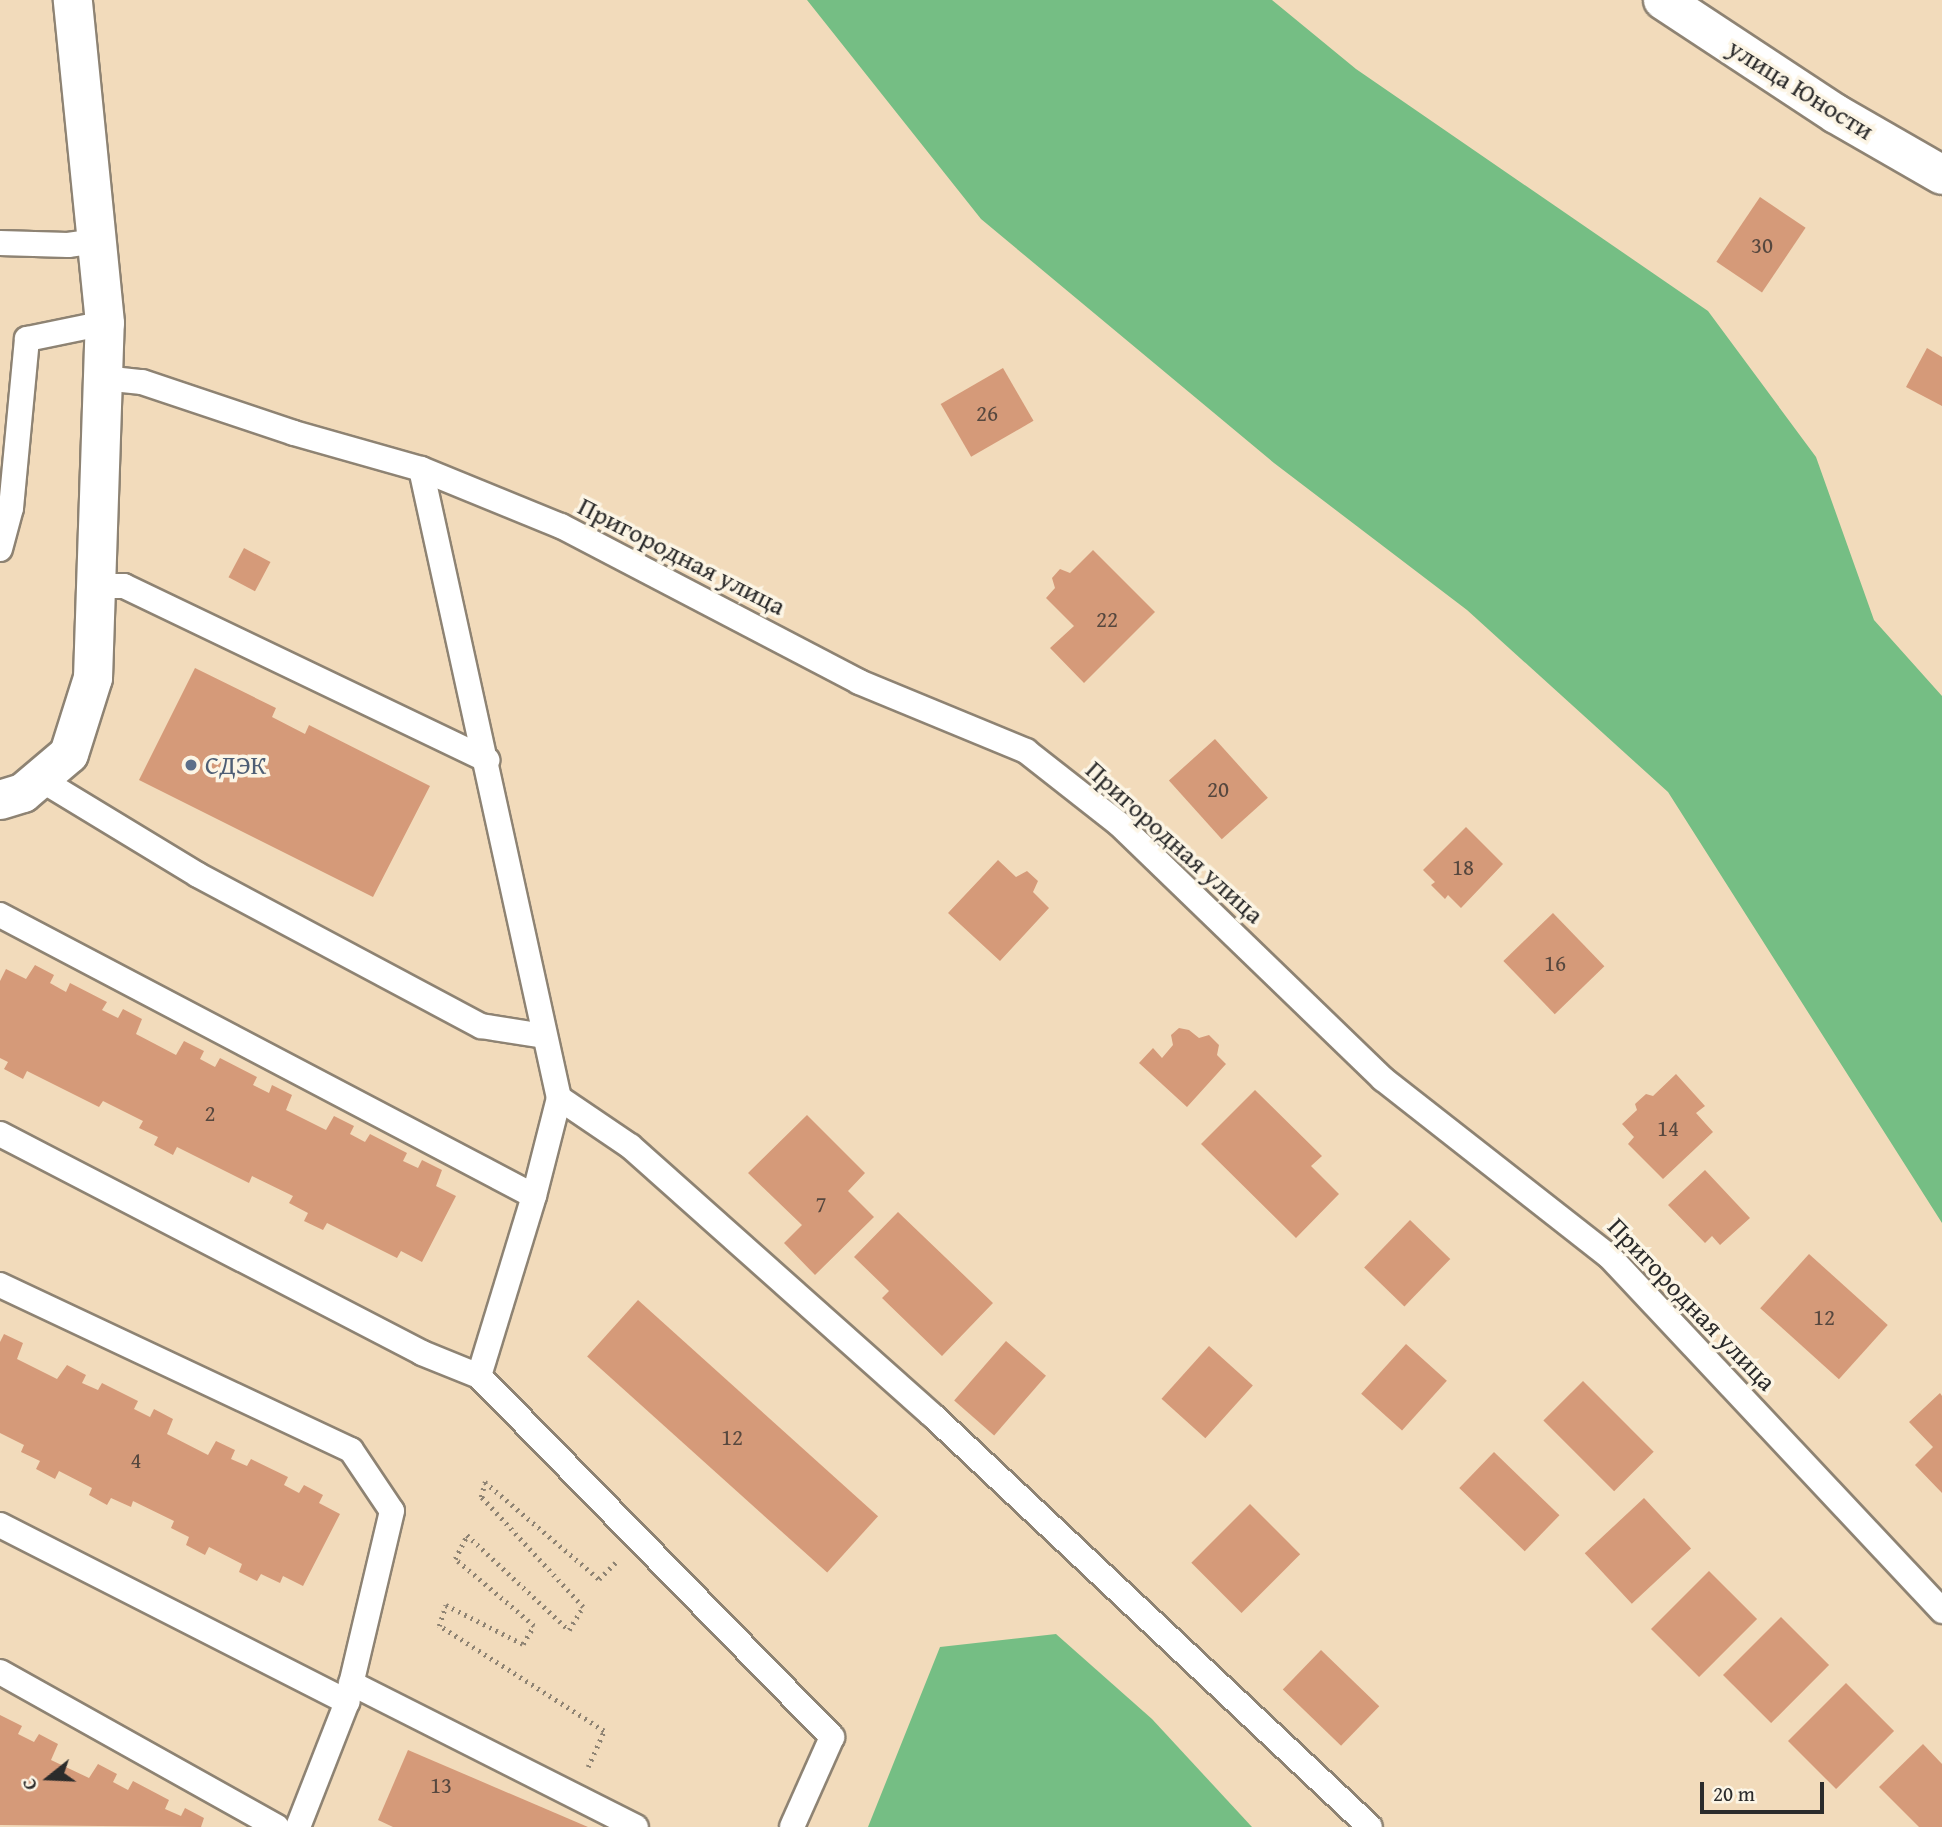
<!DOCTYPE html>
<meta charset="utf-8">
<style>
body{margin:0}
#map{position:relative;width:1942px;height:1827px;overflow:hidden;background:#f2dbbb;font-family:"Gentium Book Plus",serif}
div>[style]{position:absolute}
.forest>*{inset:0;background:#75be84}
.building>*{inset:0;background:#d59a79;transform-origin:0 0}
.path>*{height:4.5px;margin-top:-2.25px;transform-origin:0;background:repeating-linear-gradient(90deg,#8e8373 0 2px,transparent 0 7px)}
.roads{filter:drop-shadow(2px 0 #8e8373) drop-shadow(-2px 0 #8e8373) drop-shadow(0 2px #8e8373) drop-shadow(0 -2px #8e8373)}
.lane>*{height:24px;margin:-12px;padding:0 12px;transform-origin:12px;border-radius:12px;background:#fff}
.street>*{height:38px;margin:-19px;padding:0 19px;transform-origin:19px;border-radius:19px;background:#fff}
.dots>*{width:19px;height:19px;translate:-50% -50%;box-sizing:border-box;border:4px solid #fcf5e5;border-radius:50%}
span{translate:-50% -50%;white-space:nowrap;text-align:center;line-height:1.15;-webkit-text-stroke:7px #fcf5e5;paint-order:stroke}
.number-label{font-size:23px;color:#56473e}
.number-label span{-webkit-text-stroke-width:0}
.street-label{font-size:26px;color:#2b2b2b}
.service-label{font-size:26px;color:#4e5e75}
.left{translate:0 -50%;text-align:left}
.north{position:absolute;left:14px;top:1743px;width:70px;height:70px;-webkit-text-stroke:5px #fcf5e5;paint-order:stroke;rotate:252deg;font-size:19px;font-weight:700;line-height:28px;text-align:center;color:#2b2b2b}
.north::after{content:'';display:block;margin:auto;width:24px;height:32px;background:#2b2b2b;clip-path:polygon(50% 0,100% 100%,50% 72%,0 100%)}
.scale{position:absolute;left:1700px;top:1782px;width:124px;height:32px;box-sizing:border-box;border:4px solid #2b2b2b;border-top:0;padding-left:9px;font-size:21px;line-height:24px;white-space:nowrap;color:#2b2b2b;-webkit-text-stroke:5px #fcf5e5;paint-order:stroke}
</style>
<div id="map">
<div class="forest">
<div style="clip-path:polygon(807px 0,1272px 0,1356px 69px,1708px 311px,1816px 457px,1874px 620px,1942px 696px,1942px 1223px,1668px 792px,1467px 610px,1274px 463px,981px 219px)"></div>
<div style="clip-path:polygon(1056px 1634px,1152px 1719px,1252px 1827px,868px 1827px,940px 1647px)"></div>
</div>
<div class="building">
<div style="left:1760px;top:197px;width:55px;height:78px;rotate:34deg"></div>
<div style="clip-path:polygon(1927px 348px,1942px 357px,1942px 406px,1906px 387px)"></div>
<div style="left:1003px;top:368px;width:61px;height:72px;rotate:60deg"></div>
<div style="left:244px;top:548px;width:30px;height:33px;rotate:28deg"></div>
<div style="clip-path:polygon(1093px 550px,1155px 612px,1084px 683px,1050px 648px,1074px 626px,1046px 598px,1055px 588px,1052px 578px,1060px 569px,1070px 573px)"></div>
<div style="clip-path:polygon(195px 668px,276px 708px,272px 717px,305px 734px,309px 725px,430px 786px,373px 897px,139px 780px)"></div>
<div style="left:1215px;top:739px;width:79px;height:62px;rotate:48deg"></div>
<div style="clip-path:polygon(1466px 827px,1503px 864px,1461px 908px,1448px 895px,1445px 899px,1431px 885px,1435px 882px,1423px 870px)"></div>
<div style="clip-path:polygon(998px 860px,1016px 877px,1027px 871px,1038px 881px,1033px 892px,1049px 908px,1000px 961px,948px 913px)"></div>
<div style="left:1553px;top:913px;width:74px;height:69px;rotate:46deg"></div>
<div style="clip-path:polygon(35px 965px,54px 975px,50px 983px,66px 992px,70px 983px,107px 1002px,102px 1010px,118px 1018px,123px 1009px,142px 1019px,136px 1034px,176px 1055px,184px 1041px,204px 1051px,200px 1059px,215px 1067px,220px 1058px,257px 1077px,253px 1085px,269px 1093px,272px 1085px,292px 1095px,286px 1110px,326px 1130px,334px 1116px,354px 1126px,350px 1134px,365px 1142px,370px 1134px,407px 1153px,403px 1161px,418px 1168px,422px 1160px,442px 1170px,436px 1186px,456px 1196px,422px 1262px,401px 1251px,397px 1258px,327px 1223px,323px 1230px,304px 1221px,308px 1213px,289px 1203px,293px 1196px,252px 1176px,249px 1183px,177px 1147px,173px 1155px,154px 1145px,158px 1137px,139px 1128px,143px 1121px,103px 1101px,99px 1107px,27px 1071px,23px 1079px,4px 1069px,8px 1062px,0 1058px,0 981px,6px 969px,26px 979px)"></div>
<div style="clip-path:polygon(1179px 1028px,1189px 1030px,1199px 1038px,1209px 1035px,1219px 1045px,1217px 1055px,1226px 1064px,1187px 1107px,1139px 1063px,1153px 1048px,1162px 1058px,1173px 1045px,1171px 1035px)"></div>
<div style="clip-path:polygon(1676px 1074px,1705px 1106px,1696px 1113px,1713px 1132px,1663px 1179px,1628px 1144px,1634px 1137px,1622px 1124px,1637px 1110px,1635px 1104px,1646px 1094px,1653px 1096px)"></div>
<div style="clip-path:polygon(1255px 1090px,1322px 1156px,1311px 1166px,1339px 1194px,1296px 1238px,1201px 1144px)"></div>
<div style="clip-path:polygon(807px 1115px,865px 1173px,848px 1191px,874px 1217px,815px 1275px,784px 1243px,802px 1225px,748px 1173px)"></div>
<div style="clip-path:polygon(1705px 1170px,1750px 1218px,1720px 1245px,1712px 1236px,1705px 1243px,1668px 1205px)"></div>
<div style="clip-path:polygon(898px 1212px,993px 1303px,942px 1356px,882px 1298px,889px 1291px,854px 1257px)"></div>
<div style="left:1410px;top:1220px;width:56px;height:66px;rotate:44deg"></div>
<div style="left:1809px;top:1254px;width:106px;height:73px;rotate:42deg"></div>
<div style="left:638px;top:1300px;width:323px;height:76px;rotate:42deg"></div>
<div style="clip-path:polygon(4px 1334px,23px 1343px,17px 1359px,57px 1379px,67px 1365px,86px 1375px,82px 1383px,98px 1390px,102px 1383px,138px 1401px,134px 1409px,150px 1417px,154px 1409px,173px 1419px,167px 1434px,208px 1455px,216px 1441px,235px 1450px,231px 1459px,247px 1466px,251px 1459px,288px 1477px,284px 1485px,299px 1493px,304px 1485px,323px 1495px,319px 1503px,340px 1514px,303px 1586px,283px 1576px,280px 1583px,261px 1574px,257px 1581px,239px 1572px,242px 1564px,209px 1547px,205px 1555px,186px 1545px,189px 1537px,171px 1528px,174px 1521px,133px 1501px,131px 1507px,111px 1498px,107px 1505px,89px 1495px,92px 1488px,59px 1471px,55px 1479px,36px 1469px,40px 1461px,21px 1452px,24px 1445px,0 1433px,0 1342px)"></div>
<div style="left:1006px;top:1341px;width:53px;height:79px;rotate:41deg"></div>
<div style="left:1406px;top:1344px;width:55px;height:67px;rotate:42deg"></div>
<div style="left:1209px;top:1346px;width:59px;height:71px;rotate:42deg"></div>
<div style="left:1583px;top:1381px;width:100px;height:56px;rotate:45deg"></div>
<div style="clip-path:polygon(1940px 1393px,1942px 1396px,1942px 1493px,1915px 1465px,1933px 1447px,1909px 1422px)"></div>
<div style="left:1494px;top:1452px;width:91px;height:50px;rotate:44deg"></div>
<div style="left:1644px;top:1498px;width:69px;height:81px;rotate:47deg"></div>
<div style="left:1250px;top:1504px;width:71px;height:83px;rotate:45deg"></div>
<div style="left:1709px;top:1571px;width:68px;height:82px;rotate:45deg"></div>
<div style="left:1781px;top:1617px;width:68px;height:82px;rotate:45deg"></div>
<div style="left:1321px;top:1650px;width:81px;height:55px;rotate:44deg"></div>
<div style="left:1846px;top:1683px;width:68px;height:82px;rotate:45deg"></div>
<div style="clip-path:polygon(0 1715px,22px 1726px,18px 1734px,34px 1742px,39px 1734px,58px 1744px,51px 1760px,89px 1778px,98px 1764px,117px 1774px,113px 1782px,128px 1790px,133px 1781px,169px 1800px,165px 1809px,181px 1816px,185px 1808px,204px 1818px,201px 1827px,0 1825px)"></div>
<div style="clip-path:polygon(1923px 1744px,1942px 1764px,1942px 1827px,1919px 1827px,1879px 1787px)"></div>
<div style="clip-path:polygon(408px 1750px,588px 1827px,393px 1827px,378px 1820px)"></div>
</div>
<div class="path">
<div style="left:588px;top:1767px;width:39px;rotate:-66deg"></div>
<div style="left:604px;top:1731px;width:196px;rotate:-147.5deg"></div>
<div style="left:439px;top:1626px;width:22px;rotate:-72deg"></div>
<div style="left:446px;top:1605px;width:86px;rotate:26.9deg"></div>
<div style="left:523px;top:1644px;width:21px;rotate:-59deg"></div>
<div style="left:534px;top:1626px;width:104px;rotate:-139.7deg"></div>
<div style="left:455px;top:1559px;width:27px;rotate:-63deg"></div>
<div style="left:467px;top:1535px;width:139px;rotate:43deg"></div>
<div style="left:569px;top:1630px;width:27px;rotate:-59deg"></div>
<div style="left:583px;top:1607px;width:150px;rotate:-132.8deg"></div>
<div style="left:481px;top:1497px;width:16px;rotate:-75deg"></div>
<div style="left:485px;top:1482px;width:150px;rotate:40.4deg"></div>
<div style="left:599px;top:1579px;width:24px;rotate:-45deg"></div>
</div>
<div class="roads">
<div class="lane">
<div style="left:0;top:243px;width:68px;rotate:1.7deg"></div>
<div style="left:68px;top:245px;width:27px;rotate:-8deg"></div>
<div style="left:103px;top:378px;width:39px;rotate:6deg"></div>
<div style="left:142px;top:382px;width:160px;rotate:18.5deg"></div>
<div style="left:294px;top:433px;width:132px;rotate:15.8deg"></div>
<div style="left:421px;top:469px;width:151px;rotate:22.2deg"></div>
<div style="left:561px;top:526px;width:336px;rotate:27.6deg"></div>
<div style="left:859px;top:682px;width:181px;rotate:22.4deg"></div>
<div style="left:1026px;top:751px;width:118px;rotate:38.1deg"></div>
<div style="left:1119px;top:824px;width:367px;rotate:44deg"></div>
<div style="left:1383px;top:1079px;width:287px;rotate:38.1deg"></div>
<div style="left:1609px;top:1256px;width:487px;rotate:46.8deg"></div>
<div style="left:421px;top:469px;width:644px;rotate:77.63deg"></div>
<div style="left:559px;top:1098px;width:101px;rotate:104.3deg"></div>
<div style="left:534px;top:1196px;width:188px;rotate:107deg"></div>
<div style="left:0;top:549px;width:42px;rotate:-75deg"></div>
<div style="left:11px;top:508px;width:170px;rotate:-84.6deg"></div>
<div style="left:27px;top:339px;width:80px;rotate:-11.6deg"></div>
<div style="left:96px;top:586px;width:28px"></div>
<div style="left:124px;top:586px;width:403px;rotate:25.6deg"></div>
<div style="left:40px;top:779px;width:185px;rotate:31.3deg"></div>
<div style="left:198px;top:875px;width:321px;rotate:28.1deg"></div>
<div style="left:481px;top:1026px;width:64px;rotate:9deg"></div>
<div style="left:0;top:915px;width:603px;rotate:27.75deg"></div>
<div style="left:559px;top:1098px;width:86px;rotate:34.1deg"></div>
<div style="left:630px;top:1146px;width:404px;rotate:41.7deg"></div>
<div style="left:932px;top:1415px;width:601px;rotate:43.25deg"></div>
<div style="left:0;top:1134px;width:475px;rotate:27.4deg"></div>
<div style="left:422px;top:1353px;width:61px;rotate:22deg"></div>
<div style="left:479px;top:1376px;width:505px;rotate:45.64deg"></div>
<div style="left:832px;top:1737px;width:98px;rotate:114deg"></div>
<div style="left:0;top:1285px;width:388px;rotate:25.2deg"></div>
<div style="left:351px;top:1450px;width:73px;rotate:56.1deg"></div>
<div style="left:392px;top:1511px;width:196px;rotate:103.3deg"></div>
<div style="left:347px;top:1702px;width:134px;rotate:111.4deg"></div>
<div style="left:0;top:1525px;width:390px;rotate:27deg"></div>
<div style="left:0;top:1672px;width:317px;rotate:29.2deg"></div>
<div style="left:351px;top:1683px;width:319px;rotate:26.8deg"></div>
</div>
<div class="street">
<div style="left:1663px;top:0;width:207px;rotate:33.4deg"></div>
<div style="left:1836px;top:114px;width:122px;rotate:29.9deg"></div>
<div style="left:0;top:800px;width:24px;rotate:-17deg"></div>
<div style="left:23px;top:793px;width:60px;rotate:-40.3deg"></div>
<div style="left:69px;top:754px;width:80px;rotate:-72.5deg"></div>
<div style="left:93px;top:678px;width:355px;rotate:-88.1deg"></div>
<div style="left:105px;top:323px;width:325px;rotate:-95.7deg"></div>
</div>
</div>
<div class="dots">
<div style="left:191px;top:765px;background:#5c6f8a"></div>
</div>
<div class="number-label">
<span style="left:1762px;top:245px">30</span>
<span style="left:987px;top:413px">26</span>
<span style="left:1107px;top:619px">22</span>
<span style="left:1218px;top:789px">20</span>
<span style="left:1463px;top:867px">18</span>
<span style="left:1555px;top:963px">16</span>
<span style="left:210px;top:1113px">2</span>
<span style="left:1668px;top:1128px">14</span>
<span style="left:821px;top:1204px">7</span>
<span style="left:1824px;top:1317px">12</span>
<span style="left:732px;top:1437px">12</span>
<span style="left:136px;top:1460px">4</span>
<span style="left:441px;top:1785px">13</span>
</div>
<div class="street-label">
<span style="left:1801px;top:89px;rotate:32deg">улица Юности</span>
<span style="left:682px;top:556px;rotate:27deg">Пригородная улица</span>
<span style="left:1175px;top:842px;rotate:42deg">Пригородная улица</span>
<span style="left:1692px;top:1304px;rotate:46deg">Пригородная улица</span>
</div>
<div class="service-label">
<span class="left" style="left:205px;top:765px">СДЭК</span>
</div>
<div class="north">С</div>
<div class="scale">20 m</div>
</div>
